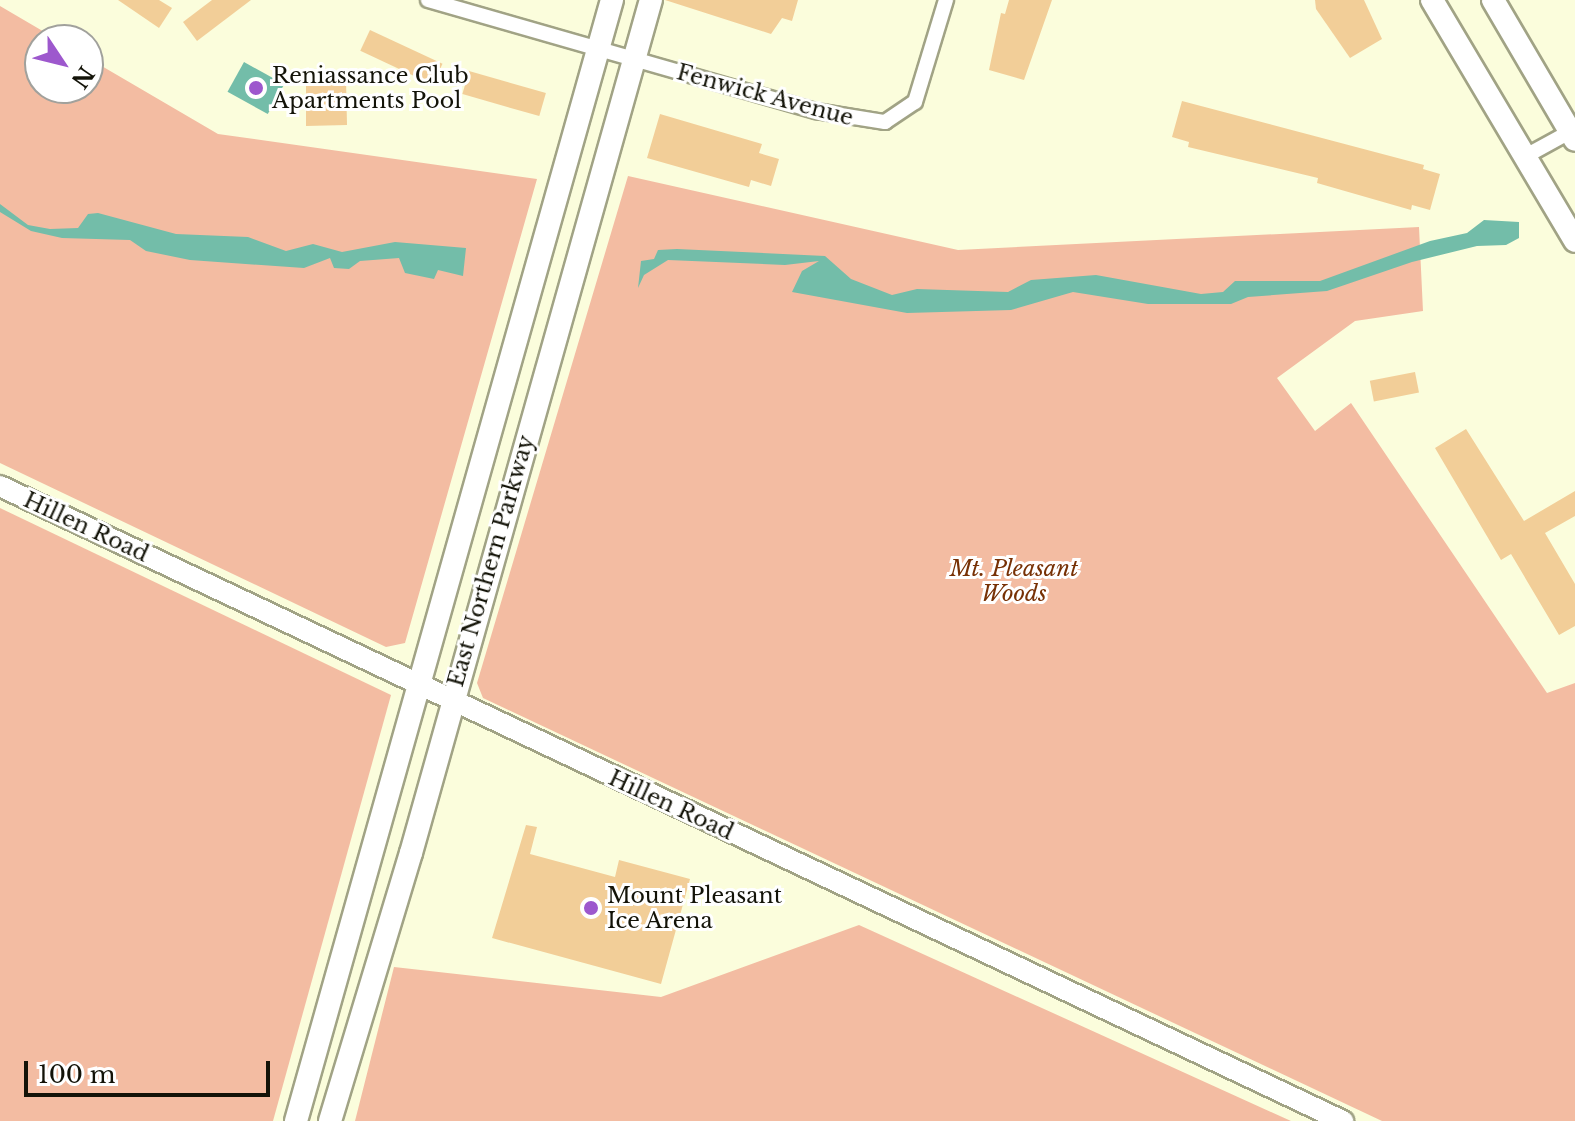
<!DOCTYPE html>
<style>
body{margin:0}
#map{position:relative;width:1575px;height:1121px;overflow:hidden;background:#fbfddc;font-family:"Libre Baskerville",serif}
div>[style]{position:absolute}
.green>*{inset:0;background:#f3bca2}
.water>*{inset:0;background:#73bda9;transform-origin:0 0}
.building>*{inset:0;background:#f2ce98;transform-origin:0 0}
.roads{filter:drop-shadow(2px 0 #a1a385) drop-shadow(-2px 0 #a1a385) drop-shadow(0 2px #a1a385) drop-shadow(0 -2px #a1a385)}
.street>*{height:14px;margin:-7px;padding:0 7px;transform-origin:7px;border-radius:7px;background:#fff}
.secondary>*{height:20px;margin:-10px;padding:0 10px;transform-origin:10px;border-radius:10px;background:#fff}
.primary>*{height:22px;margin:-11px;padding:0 11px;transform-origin:11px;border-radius:11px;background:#fff}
.dots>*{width:22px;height:22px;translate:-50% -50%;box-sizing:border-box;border:4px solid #fff;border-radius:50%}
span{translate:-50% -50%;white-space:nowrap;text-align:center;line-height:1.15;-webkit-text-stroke:6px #fff;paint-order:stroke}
.poi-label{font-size:22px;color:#131308}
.left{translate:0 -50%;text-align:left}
.street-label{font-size:22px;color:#131308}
.park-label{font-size:22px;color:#773105;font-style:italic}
.north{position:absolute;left:24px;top:24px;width:80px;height:80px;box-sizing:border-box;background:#fff;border:2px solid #a1a19c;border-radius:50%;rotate:125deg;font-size:22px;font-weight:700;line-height:32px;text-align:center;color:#131308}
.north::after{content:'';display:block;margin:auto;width:28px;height:36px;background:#9d58cd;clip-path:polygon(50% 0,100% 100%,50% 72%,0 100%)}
.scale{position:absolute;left:24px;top:1061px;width:246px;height:36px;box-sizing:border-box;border:4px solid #131308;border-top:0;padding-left:10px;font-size:24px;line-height:28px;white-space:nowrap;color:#131308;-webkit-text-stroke:6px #fff;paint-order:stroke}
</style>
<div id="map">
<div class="green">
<div style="clip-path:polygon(0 6px,58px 40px,40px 40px,40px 88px,88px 88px,88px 58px,218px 134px,537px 179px,405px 643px,386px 647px,0 463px)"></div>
<div style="clip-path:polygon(628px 176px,958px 250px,1419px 227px,1423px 311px,1355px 321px,1277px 378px,1315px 431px,1351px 403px,1547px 693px,1575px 683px,1575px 1121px,1382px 1121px,483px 698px,477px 683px)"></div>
<div style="clip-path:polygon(0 508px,391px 695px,273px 1121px,0 1121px)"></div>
<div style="clip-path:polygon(859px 925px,1291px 1121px,355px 1121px,394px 967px,661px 997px)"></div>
</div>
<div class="water">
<div style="left:244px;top:62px;width:46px;height:34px;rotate:29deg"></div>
<div style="clip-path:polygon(0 204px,28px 225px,50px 229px,78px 228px,88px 214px,98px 213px,176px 234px,248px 237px,286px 251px,313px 244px,342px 252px,395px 242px,466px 248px,463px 276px,438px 270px,434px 279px,405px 273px,399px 258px,360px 261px,349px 269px,334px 268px,330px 258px,304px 268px,190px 260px,146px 251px,130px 240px,62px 238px,31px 231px,0 212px)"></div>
<div style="clip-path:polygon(1484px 220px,1519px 222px,1519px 238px,1506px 245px,1477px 246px,1412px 262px,1327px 291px,1248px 297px,1231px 304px,1148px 304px,1073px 292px,1011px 310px,907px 313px,792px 292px,802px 271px,819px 261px,785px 265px,668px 260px,644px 275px,638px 288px,641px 261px,654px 259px,658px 250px,677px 249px,825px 256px,851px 279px,892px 295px,917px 289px,1008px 292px,1031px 280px,1096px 275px,1201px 294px,1223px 292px,1235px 281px,1320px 281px,1430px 241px,1467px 233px)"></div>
</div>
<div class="building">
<div style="clip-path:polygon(118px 0,159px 0,172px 8px,159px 28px)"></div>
<div style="clip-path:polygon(212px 0,251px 0,197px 41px,183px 22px)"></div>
<div style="clip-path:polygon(665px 0,798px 0,792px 21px,782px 18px,771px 34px)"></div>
<div style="clip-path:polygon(1009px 0,1052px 0,1024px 80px,989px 70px,1001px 13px,1005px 14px)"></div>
<div style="clip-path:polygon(1315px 0,1364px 0,1382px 39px,1350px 58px,1316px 9px)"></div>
<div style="left:370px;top:30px;width:80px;height:23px;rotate:25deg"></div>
<div style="left:469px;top:71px;width:80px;height:24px;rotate:16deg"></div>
<div style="clip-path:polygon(328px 79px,346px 79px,347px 125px,306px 126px,306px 80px)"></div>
<div style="clip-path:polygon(1182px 101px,1424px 165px,1423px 169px,1440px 174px,1430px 210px,1412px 205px,1411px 210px,1317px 183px,1318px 178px,1188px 147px,1189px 142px,1172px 137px)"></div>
<div style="clip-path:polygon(660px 114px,762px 144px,759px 153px,779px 159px,771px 186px,751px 180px,749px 187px,647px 158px)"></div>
<div style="left:1415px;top:372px;width:21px;height:46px;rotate:79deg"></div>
<div style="clip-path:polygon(1466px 429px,1524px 521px,1575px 491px,1575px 516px,1545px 533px,1575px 584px,1575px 626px,1559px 635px,1511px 554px,1501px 560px,1435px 448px)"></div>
<div style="clip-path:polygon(526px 825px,537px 827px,530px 854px,615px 877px,619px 860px,690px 879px,661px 984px,492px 938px)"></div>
</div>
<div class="roads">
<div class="street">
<div style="left:428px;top:0;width:404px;rotate:16deg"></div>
<div style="left:816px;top:111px;width:70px;rotate:9.1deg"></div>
<div style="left:885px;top:122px;width:36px;rotate:-34deg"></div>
<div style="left:915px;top:102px;width:107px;rotate:-73.1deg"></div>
<div style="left:1524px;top:157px;width:58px;rotate:-28.8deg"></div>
</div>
<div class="secondary">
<div style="left:0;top:486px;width:1486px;rotate:25.31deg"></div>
</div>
<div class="primary">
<div style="left:1432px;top:0;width:280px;rotate:59.3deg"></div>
<div style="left:1493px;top:0;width:162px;rotate:59.6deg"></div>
<div style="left:296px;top:1121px;width:1165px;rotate:-74.26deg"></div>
<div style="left:330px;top:1121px;width:280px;rotate:-73.2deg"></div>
<div style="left:411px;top:853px;width:886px;rotate:-74.29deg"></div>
</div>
</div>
<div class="dots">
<div style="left:256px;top:88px;background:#9d58cd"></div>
<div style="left:591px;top:908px;background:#9d58cd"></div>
</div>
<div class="poi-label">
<span class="left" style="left:272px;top:88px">Reniassance Club<br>Apartments Pool</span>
<span class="left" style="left:607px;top:908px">Mount Pleasant<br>Ice Arena</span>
</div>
<div class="street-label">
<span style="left:765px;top:95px;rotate:15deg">Fenwick Avenue</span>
<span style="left:86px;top:527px;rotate:25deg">Hillen Road</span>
<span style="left:491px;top:561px;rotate:-74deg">East Northern Parkway</span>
<span style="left:671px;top:805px;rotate:25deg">Hillen Road</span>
</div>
<div class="park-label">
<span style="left:1014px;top:581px">Mt. Pleasant<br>Woods</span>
</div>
<div class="north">N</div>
<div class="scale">100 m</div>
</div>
